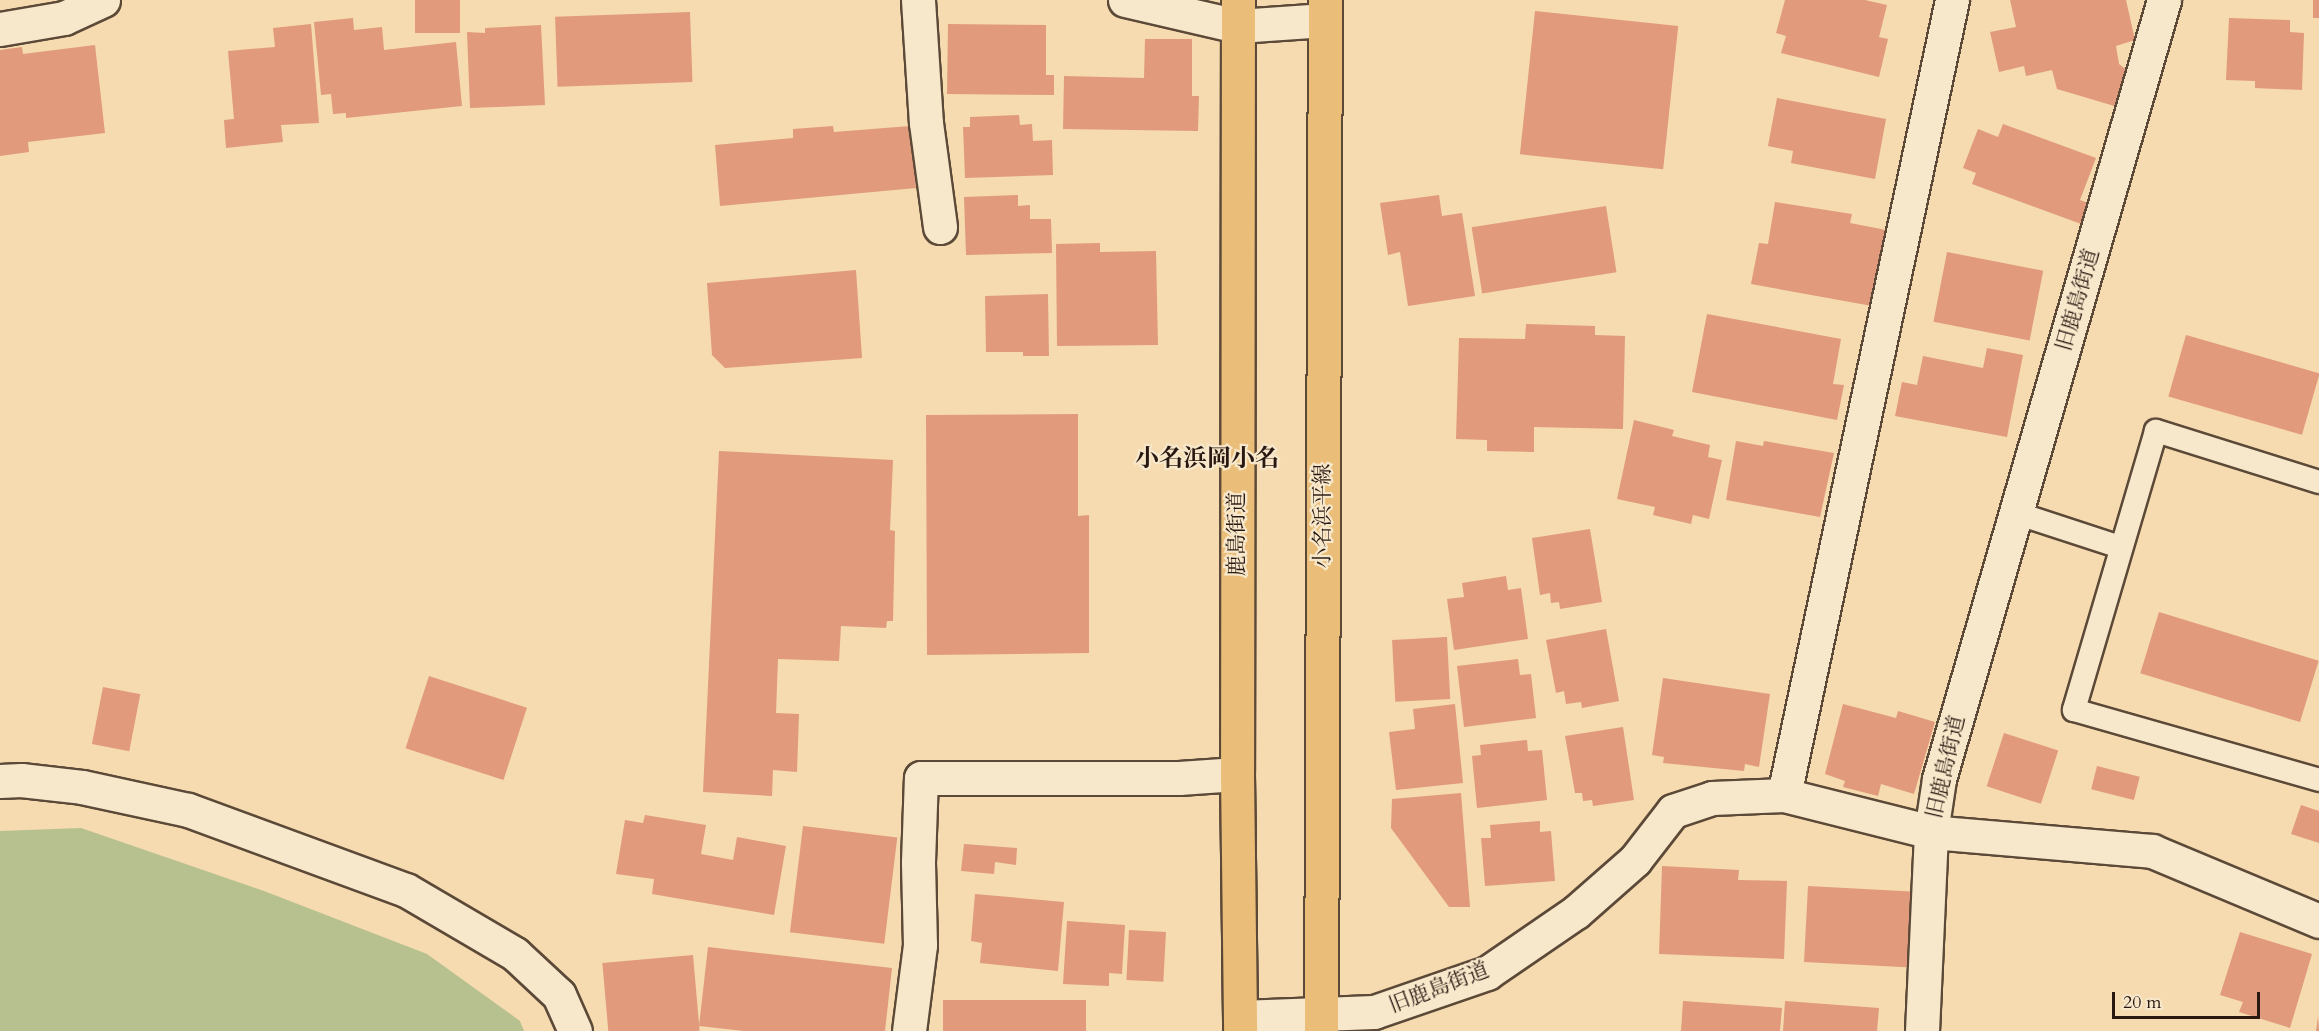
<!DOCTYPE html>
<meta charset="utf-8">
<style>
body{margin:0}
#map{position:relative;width:2319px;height:1031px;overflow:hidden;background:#f5dbaf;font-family:Cardo,"Noto Serif JP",serif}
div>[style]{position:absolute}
.green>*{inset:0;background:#b6c18f}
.building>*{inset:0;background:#e19a7b;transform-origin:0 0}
.roads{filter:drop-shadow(2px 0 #5c4938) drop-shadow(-2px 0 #5c4938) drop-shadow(0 2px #5c4938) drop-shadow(0 -2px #5c4938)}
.lane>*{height:22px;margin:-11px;padding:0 11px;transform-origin:11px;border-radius:11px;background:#f8e8cb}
.street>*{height:33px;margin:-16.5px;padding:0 16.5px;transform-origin:16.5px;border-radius:16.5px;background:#f8e8cb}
.primary>*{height:33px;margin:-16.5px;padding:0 16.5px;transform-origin:16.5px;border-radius:16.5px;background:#eabe78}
span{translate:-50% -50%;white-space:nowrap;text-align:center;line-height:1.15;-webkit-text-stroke:4.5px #f8e8cb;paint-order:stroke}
.street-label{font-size:21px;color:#291811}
.quarter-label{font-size:24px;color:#291811;font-weight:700}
.scale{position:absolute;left:2112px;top:992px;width:148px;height:27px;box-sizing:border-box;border:3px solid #291811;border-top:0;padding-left:8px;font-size:18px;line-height:21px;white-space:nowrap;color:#291811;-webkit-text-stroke:4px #f8e8cb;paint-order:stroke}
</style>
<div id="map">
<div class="green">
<div style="clip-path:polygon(81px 828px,264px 891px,427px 954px,520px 1021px,524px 1031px,0 1031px,0 831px)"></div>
</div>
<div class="building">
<div style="left:415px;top:0;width:45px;height:33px"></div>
<div style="clip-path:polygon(1785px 0,1865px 0,1887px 5px,1879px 37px,1888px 39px,1879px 77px,1781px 53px,1786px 36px,1776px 33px)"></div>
<div style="clip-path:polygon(2010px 0,2126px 0,2135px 40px,2116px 46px,2119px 64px,2133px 75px,2121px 108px,2057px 89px,2052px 70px,2026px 76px,2024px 66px,1999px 72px,1990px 32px,2016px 27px)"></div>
<div style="left:2313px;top:0;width:6px;height:18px"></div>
<div style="left:1535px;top:11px;width:144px;height:144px;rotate:6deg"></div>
<div style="left:690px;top:12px;width:70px;height:135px;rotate:88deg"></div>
<div style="clip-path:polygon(353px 18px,354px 30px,382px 27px,384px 50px,456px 42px,462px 106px,346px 118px,346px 113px,333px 114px,331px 94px,321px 95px,314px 22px)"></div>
<div style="clip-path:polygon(2229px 18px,2290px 20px,2290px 32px,2304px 33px,2302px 90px,2255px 88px,2255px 81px,2226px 80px)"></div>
<div style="clip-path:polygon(311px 24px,319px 123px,281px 125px,283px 142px,226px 148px,224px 120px,234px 119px,228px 51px,275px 47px,273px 28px)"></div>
<div style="clip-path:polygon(948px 24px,1046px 25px,1046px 75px,1054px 75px,1054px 95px,947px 94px)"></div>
<div style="clip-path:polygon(541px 25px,545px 105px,470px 108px,467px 32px,485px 33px,485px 28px)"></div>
<div style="clip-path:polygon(1145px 39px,1192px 39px,1192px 96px,1199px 96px,1198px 131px,1063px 129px,1064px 76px,1144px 78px)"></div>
<div style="clip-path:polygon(95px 45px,105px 133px,28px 142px,29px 152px,0 156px,0 50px,22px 47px,23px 54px)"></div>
<div style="clip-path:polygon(1777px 98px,1886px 119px,1875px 179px,1791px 163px,1793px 151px,1768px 146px)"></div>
<div style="clip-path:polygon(1019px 115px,1020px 125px,1032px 124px,1033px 141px,1052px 140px,1053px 175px,965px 178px,963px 127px,970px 127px,970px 117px)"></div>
<div style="clip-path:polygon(2003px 124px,2096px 158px,2080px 200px,2091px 204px,2084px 225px,1972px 184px,1976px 173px,1963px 168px,1978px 129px,1998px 137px)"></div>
<div style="clip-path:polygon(833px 126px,834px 132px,910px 126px,916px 188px,720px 206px,715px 145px,793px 138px,793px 129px)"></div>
<div style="clip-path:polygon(1018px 195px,1018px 206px,1030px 205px,1030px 219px,1051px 219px,1052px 253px,966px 255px,964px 197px)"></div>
<div style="clip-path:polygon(1439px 195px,1442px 216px,1462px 213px,1475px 296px,1408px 306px,1400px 252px,1388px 255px,1380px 203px)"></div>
<div style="clip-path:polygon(1775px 202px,1852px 214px,1850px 223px,1886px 230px,1872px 306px,1751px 284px,1759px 243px,1768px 244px)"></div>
<div style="left:1606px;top:206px;width:67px;height:136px;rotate:81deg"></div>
<div style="clip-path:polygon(1100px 243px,1100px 252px,1156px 251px,1158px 345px,1057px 346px,1056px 244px)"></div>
<div style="left:1947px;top:252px;width:98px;height:71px;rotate:11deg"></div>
<div style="clip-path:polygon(856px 270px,862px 358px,725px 368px,712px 355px,707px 283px)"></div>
<div style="clip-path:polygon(1048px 294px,1049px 356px,1023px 356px,1023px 352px,986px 352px,985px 296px)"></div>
<div style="clip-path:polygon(1707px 314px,1841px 339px,1833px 384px,1844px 385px,1837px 420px,1692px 392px)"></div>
<div style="clip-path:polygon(1526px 324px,1595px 326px,1595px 335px,1625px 336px,1623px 429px,1534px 427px,1534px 452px,1487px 451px,1487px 440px,1456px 439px,1459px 338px,1525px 339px)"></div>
<div style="left:2186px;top:335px;width:139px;height:64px;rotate:16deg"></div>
<div style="clip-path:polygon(1987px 348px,2023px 355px,2007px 437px,1895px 416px,1902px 382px,1917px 385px,1923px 356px,1983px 368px)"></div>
<div style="clip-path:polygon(1078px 414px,1078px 516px,1089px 515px,1089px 653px,927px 655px,926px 415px)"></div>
<div style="clip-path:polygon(1634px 420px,1674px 430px,1672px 436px,1710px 445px,1708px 457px,1722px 460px,1709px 519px,1693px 515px,1691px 524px,1653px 515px,1655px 507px,1617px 499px)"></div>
<div style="clip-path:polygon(1736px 441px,1763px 446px,1764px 441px,1834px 453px,1820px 517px,1726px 500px)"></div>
<div style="clip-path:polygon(719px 451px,893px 460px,890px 530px,895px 531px,893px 621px,887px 621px,886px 628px,841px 626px,839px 661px,778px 659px,776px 713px,799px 714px,797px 772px,773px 770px,772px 796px,703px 792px)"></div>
<div style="clip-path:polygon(1590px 529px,1602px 602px,1560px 609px,1559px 602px,1551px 603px,1550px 593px,1540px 595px,1532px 538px)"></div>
<div style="clip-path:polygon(1506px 576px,1508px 590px,1521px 588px,1528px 639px,1454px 650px,1447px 599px,1464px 597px,1462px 583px)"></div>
<div style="left:2159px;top:612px;width:167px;height:64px;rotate:17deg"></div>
<div style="clip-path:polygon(1606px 629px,1619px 701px,1582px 708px,1581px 702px,1566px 704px,1564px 691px,1556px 693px,1546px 640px)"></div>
<div style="left:1447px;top:637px;width:62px;height:55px;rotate:87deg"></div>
<div style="clip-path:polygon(1518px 659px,1520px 675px,1531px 674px,1536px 718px,1464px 727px,1457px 666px)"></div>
<div style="left:429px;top:676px;width:103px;height:76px;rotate:18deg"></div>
<div style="clip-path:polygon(1663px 678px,1770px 694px,1759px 767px,1745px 764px,1744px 771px,1663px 763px,1664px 757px,1652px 755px)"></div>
<div style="left:103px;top:687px;width:38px;height:58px;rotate:11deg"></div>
<div style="clip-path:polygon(1455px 704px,1463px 783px,1396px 790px,1389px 732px,1415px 729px,1413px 709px)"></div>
<div style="clip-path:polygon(1843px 704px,1896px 718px,1898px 711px,1935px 722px,1914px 794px,1881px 784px,1878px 796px,1843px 787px,1845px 781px,1825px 774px)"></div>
<div style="clip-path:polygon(1623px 727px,1634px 800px,1593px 806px,1592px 800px,1583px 801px,1582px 793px,1575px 793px,1565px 736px)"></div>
<div style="left:2004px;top:733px;width:57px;height:56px;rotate:18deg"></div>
<div style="clip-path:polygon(1527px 740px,1528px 751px,1542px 750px,1547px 800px,1477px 808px,1472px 756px,1481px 755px,1480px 745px)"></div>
<div style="left:2097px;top:766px;width:44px;height:24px;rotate:14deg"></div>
<div style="clip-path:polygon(1461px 793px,1470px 907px,1449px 907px,1391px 828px,1392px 799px)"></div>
<div style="clip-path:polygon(2301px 805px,2319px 811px,2319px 843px,2291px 834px)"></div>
<div style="clip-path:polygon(645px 815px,706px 825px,701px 854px,733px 860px,737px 837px,786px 846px,774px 915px,652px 894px,654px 879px,616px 874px,625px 820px,643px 823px)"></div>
<div style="clip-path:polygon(1540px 821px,1540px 832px,1551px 831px,1555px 881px,1485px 886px,1481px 838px,1491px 838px,1490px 825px)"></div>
<div style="left:803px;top:826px;width:95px;height:107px;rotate:7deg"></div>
<div style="clip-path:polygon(964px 844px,1017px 848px,1016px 865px,995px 862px,994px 874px,961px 871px)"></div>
<div style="clip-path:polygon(1662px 866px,1739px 870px,1738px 880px,1787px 881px,1784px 959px,1659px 954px)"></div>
<div style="left:1808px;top:886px;width:103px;height:76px;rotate:3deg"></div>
<div style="clip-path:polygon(975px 894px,1064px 902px,1058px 971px,980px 963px,982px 943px,971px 941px)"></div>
<div style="clip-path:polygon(1067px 921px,1125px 925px,1122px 974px,1109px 973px,1109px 986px,1063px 984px)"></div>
<div style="left:1129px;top:930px;width:37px;height:50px;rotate:3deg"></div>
<div style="clip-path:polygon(2240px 932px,2312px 954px,2290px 1028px,2239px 1012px,2243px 1002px,2220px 995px)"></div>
<div style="clip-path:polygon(708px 947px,892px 968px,885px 1031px,744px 1031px,699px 1026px)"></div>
<div style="left:693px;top:955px;width:76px;height:91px;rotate:85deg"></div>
<div style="left:943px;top:1000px;width:143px;height:32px"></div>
<div style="clip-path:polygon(1683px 1001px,1782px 1008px,1780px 1031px,1681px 1031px)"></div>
<div style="clip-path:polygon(1785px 1001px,1879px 1008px,1877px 1031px,1783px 1031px)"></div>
<div style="clip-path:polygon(2318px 1016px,2319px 1031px,2316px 1031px)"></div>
</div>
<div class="roads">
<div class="lane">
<div style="left:2319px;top:482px;width:171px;rotate:-162.6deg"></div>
<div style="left:2156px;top:431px;width:291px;rotate:106.4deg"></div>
<div style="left:2074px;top:710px;width:255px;rotate:15.9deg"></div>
<div style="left:2016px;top:513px;width:109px;rotate:18.1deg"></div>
</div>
<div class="street">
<div style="left:918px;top:0;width:123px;rotate:86.3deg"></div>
<div style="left:926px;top:123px;width:105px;rotate:82.3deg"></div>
<div style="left:1125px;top:0;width:116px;rotate:13deg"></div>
<div style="left:1238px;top:26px;width:87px;rotate:-3.9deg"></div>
<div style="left:0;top:29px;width:65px;rotate:-9.8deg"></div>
<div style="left:64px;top:18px;width:43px;rotate:-24.8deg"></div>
<div style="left:0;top:781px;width:21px;rotate:-3deg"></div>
<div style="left:21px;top:780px;width:61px;rotate:6.5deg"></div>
<div style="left:82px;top:787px;width:108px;rotate:12.2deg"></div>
<div style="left:188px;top:810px;width:232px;rotate:20.2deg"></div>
<div style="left:406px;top:890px;width:126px;rotate:30.4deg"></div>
<div style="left:515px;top:954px;width:60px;rotate:43deg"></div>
<div style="left:559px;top:995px;width:39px;rotate:66deg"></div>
<div style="left:1784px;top:795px;width:813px;rotate:-78.07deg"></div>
<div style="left:1240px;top:1017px;width:134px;rotate:-2.1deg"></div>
<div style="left:1374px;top:1012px;width:120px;rotate:-19deg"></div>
<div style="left:1487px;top:973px;width:108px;rotate:-34.4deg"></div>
<div style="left:1576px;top:912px;width:79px;rotate:-41.4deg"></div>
<div style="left:1635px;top:860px;width:62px;rotate:-52.2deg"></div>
<div style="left:1673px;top:811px;width:41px;rotate:-18.4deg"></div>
<div style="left:1712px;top:798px;width:72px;rotate:-2.4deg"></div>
<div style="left:1784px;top:795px;width:152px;rotate:14.1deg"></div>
<div style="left:1931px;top:832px;width:222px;rotate:4.9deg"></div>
<div style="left:2152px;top:851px;width:181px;rotate:22.7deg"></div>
<div style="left:909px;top:1031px;width:87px;rotate:-82.7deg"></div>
<div style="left:920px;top:945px;width:83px;rotate:-91.4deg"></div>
<div style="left:918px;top:862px;width:84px;rotate:-88deg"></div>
<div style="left:921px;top:778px;width:258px"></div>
<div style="left:1179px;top:778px;width:58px;rotate:-3.9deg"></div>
<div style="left:1922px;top:1031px;width:199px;rotate:-87.4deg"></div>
<div style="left:1931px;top:832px;width:54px;rotate:-81.4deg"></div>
<div style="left:1939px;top:779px;width:811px;rotate:-73.89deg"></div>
</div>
<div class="primary">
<div style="left:1238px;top:0;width:774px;rotate:90.07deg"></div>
<div style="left:1237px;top:774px;width:257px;rotate:89.3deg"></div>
<div style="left:1321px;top:1031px;width:1031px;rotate:-89.78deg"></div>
</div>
</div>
<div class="street-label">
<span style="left:2078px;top:300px;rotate:-74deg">旧鹿島街道</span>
<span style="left:1323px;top:516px;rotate:-90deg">小名浜平線</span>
<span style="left:1237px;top:534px;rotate:-90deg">鹿島街道</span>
<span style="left:1946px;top:767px;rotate:-77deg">旧鹿島街道</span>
<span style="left:1439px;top:988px;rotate:-21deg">旧鹿島街道</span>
</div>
<div class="quarter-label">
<span style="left:1207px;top:459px">小名浜岡小名</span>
</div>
<div class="scale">20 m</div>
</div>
